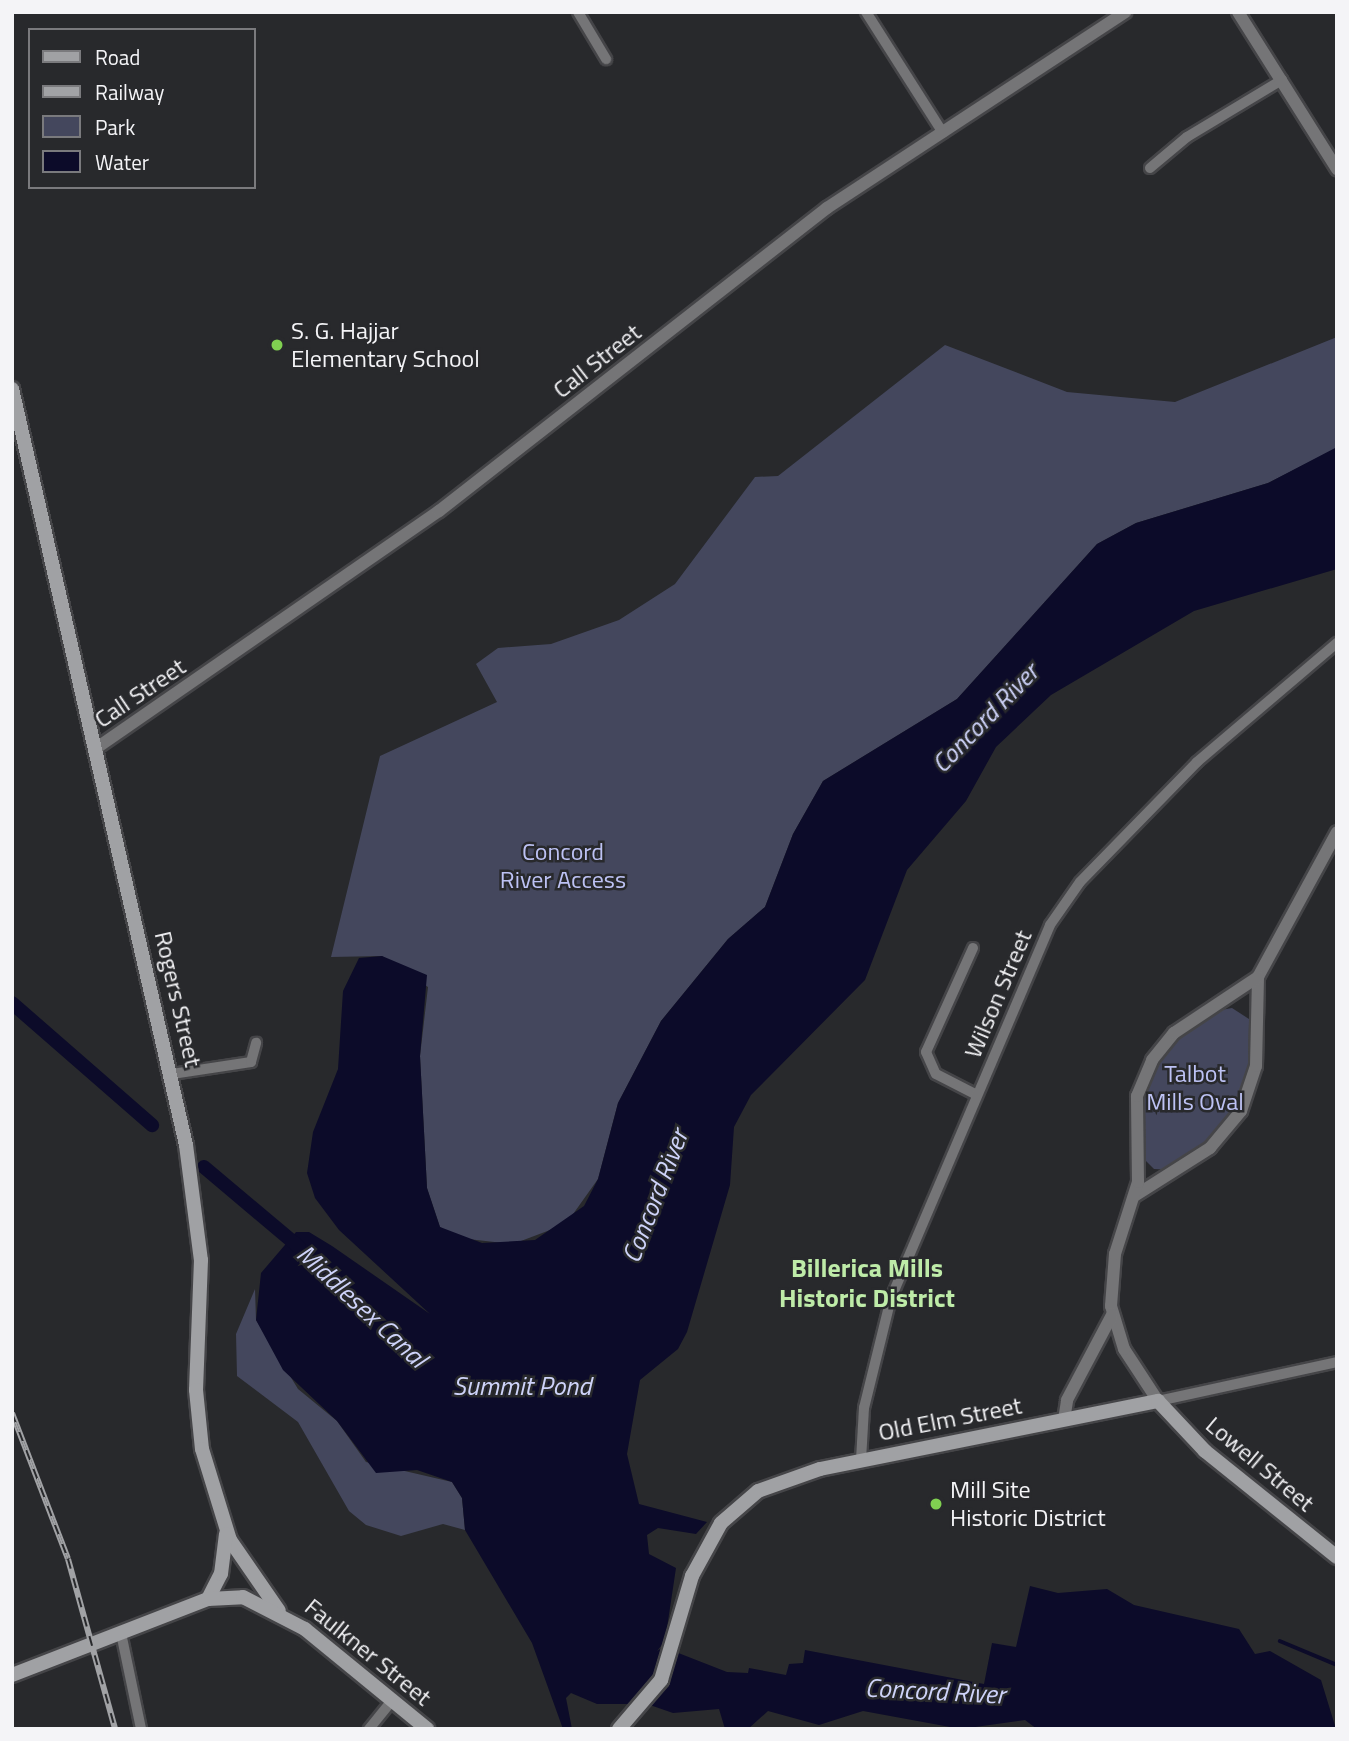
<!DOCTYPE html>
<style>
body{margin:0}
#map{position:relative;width:1349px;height:1741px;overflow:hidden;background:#28292c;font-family:"Titillium Web",sans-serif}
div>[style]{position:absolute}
.green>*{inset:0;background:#44475d}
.water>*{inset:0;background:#0c0b29}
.stream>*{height:3.5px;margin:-1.75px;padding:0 1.75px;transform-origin:1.75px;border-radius:1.75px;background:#0c0b29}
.canal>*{height:14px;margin:-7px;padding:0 7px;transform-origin:7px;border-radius:7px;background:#0c0b29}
.roads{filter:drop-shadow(2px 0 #454548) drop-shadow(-2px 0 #454548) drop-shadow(0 2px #454548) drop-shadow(0 -2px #454548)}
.minor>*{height:10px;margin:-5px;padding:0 5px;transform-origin:5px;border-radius:5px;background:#757577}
.tertiary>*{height:12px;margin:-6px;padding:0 6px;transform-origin:6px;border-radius:6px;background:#757577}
.secondary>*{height:14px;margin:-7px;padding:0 7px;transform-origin:7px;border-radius:7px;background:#a0a1a4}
.rail>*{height:6px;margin-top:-3px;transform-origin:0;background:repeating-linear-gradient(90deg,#28292c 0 10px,#a1a2a5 0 20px);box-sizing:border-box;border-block:2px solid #a1a2a5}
.dots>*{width:19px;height:19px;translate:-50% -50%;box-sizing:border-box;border:4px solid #28292c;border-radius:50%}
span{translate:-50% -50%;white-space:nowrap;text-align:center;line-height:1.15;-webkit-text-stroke:5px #28292c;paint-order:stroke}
.poi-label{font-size:24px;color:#f4f4f7}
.left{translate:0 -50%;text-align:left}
.street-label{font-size:24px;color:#f4f4f7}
.park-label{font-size:24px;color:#bdc2f4}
.water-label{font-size:26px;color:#ced3f9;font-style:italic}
.neighbourhood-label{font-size:26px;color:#beeba8;font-weight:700}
.frame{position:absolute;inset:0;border:14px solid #f4f4f7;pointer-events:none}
.legend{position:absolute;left:28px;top:28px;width:228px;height:161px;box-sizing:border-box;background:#28292c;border:2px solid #7a7a7d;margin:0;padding:9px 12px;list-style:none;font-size:21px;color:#f4f4f7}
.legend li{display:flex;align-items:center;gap:14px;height:35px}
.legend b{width:35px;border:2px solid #7a7a7d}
</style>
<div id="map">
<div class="green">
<div style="clip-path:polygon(1337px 337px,1335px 449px,1268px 483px,1136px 523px,1097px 544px,957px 699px,823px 781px,793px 834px,765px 907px,728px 939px,661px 1021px,618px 1103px,598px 1179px,566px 1224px,513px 1244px,459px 1238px,440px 1227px,427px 1188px,420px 1056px,428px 987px,382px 956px,331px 957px,380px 756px,497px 702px,476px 664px,498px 648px,551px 644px,619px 620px,675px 584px,755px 477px,778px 476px,945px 345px,1067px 392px,1175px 402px)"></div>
<div style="clip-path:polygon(1232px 1008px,1249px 1019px,1256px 1049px,1232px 1125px,1174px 1170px,1154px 1169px,1137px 1152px,1135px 1131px,1152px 1060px,1204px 1013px)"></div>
<div style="clip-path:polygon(255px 1289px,256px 1320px,298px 1389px,337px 1421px,366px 1462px,452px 1482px,462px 1498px,465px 1530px,443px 1524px,401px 1536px,366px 1525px,349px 1511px,298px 1422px,237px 1376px,236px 1334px)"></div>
</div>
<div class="water">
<div style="clip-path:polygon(1337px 447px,1337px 569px,1194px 611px,1051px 695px,996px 747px,966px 801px,907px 870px,865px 980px,751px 1095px,734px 1127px,730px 1185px,687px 1332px,678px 1349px,640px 1380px,627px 1454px,639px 1504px,707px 1522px,696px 1534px,658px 1528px,647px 1535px,649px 1554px,676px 1568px,665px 1641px,657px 1651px,663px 1647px,727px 1672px,748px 1673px,749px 1668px,786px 1675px,789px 1664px,803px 1663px,805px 1650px,984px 1684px,992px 1643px,1016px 1647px,1030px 1586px,1058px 1593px,1107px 1589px,1134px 1605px,1239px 1629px,1255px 1654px,1270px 1651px,1321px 1680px,1336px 1729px,1037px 1729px,1025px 1720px,961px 1729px,863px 1711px,819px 1725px,768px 1711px,748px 1729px,725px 1729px,719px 1709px,673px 1713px,647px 1704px,597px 1704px,571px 1693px,566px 1698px,572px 1729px,563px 1729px,532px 1643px,465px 1530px,462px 1498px,452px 1482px,417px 1470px,376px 1473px,337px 1421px,283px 1370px,256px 1320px,261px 1273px,296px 1232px,309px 1232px,332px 1246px,430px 1314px,339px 1230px,315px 1198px,307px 1173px,313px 1132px,338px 1069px,343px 991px,359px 958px,382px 956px,427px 975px,420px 1056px,427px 1188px,440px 1227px,482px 1243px,535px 1240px,584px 1206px,598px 1179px,618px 1103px,661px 1021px,728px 939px,765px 907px,793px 834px,823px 781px,957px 699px,1097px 544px,1136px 523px,1268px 483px)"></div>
</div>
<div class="stream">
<div style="left:1280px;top:1641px;width:62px;rotate:22.8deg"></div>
</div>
<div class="canal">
<div style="left:12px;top:1003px;width:186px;rotate:41.1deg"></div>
<div style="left:204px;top:1167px;width:124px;rotate:40.1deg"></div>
</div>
<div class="roads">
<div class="minor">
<div style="left:578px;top:12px;width:55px;rotate:59.2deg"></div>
<div style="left:866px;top:12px;width:143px;rotate:57.5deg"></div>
<div style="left:1150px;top:168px;width:48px;rotate:-40deg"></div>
<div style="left:1187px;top:137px;width:111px;rotate:-31deg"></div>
<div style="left:973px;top:948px;width:114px;rotate:114.3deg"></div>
<div style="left:926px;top:1052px;width:24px;rotate:66deg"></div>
<div style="left:936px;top:1074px;width:46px;rotate:27.1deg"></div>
<div style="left:172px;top:1074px;width:80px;rotate:-8.6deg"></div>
<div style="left:251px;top:1062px;width:20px;rotate:-75deg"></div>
<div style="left:1158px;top:1401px;width:183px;rotate:-12.3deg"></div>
<div style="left:861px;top:1460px;width:52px;rotate:-86.7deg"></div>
<div style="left:864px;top:1408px;width:113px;rotate:-76.2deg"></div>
<div style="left:891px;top:1298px;width:405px;rotate:-66.9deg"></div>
<div style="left:1050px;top:925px;width:52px;rotate:-55.1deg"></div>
<div style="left:1080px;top:882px;width:168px;rotate:-45.7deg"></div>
<div style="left:1197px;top:762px;width:184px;rotate:-40.4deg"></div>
<div style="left:121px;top:1633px;width:98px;rotate:78.2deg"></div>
<div style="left:369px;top:1729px;width:36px;rotate:-51deg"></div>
</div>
<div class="tertiary">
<div style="left:1238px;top:12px;width:186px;rotate:57.8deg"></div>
<div style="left:98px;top:747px;width:415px;rotate:-34.7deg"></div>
<div style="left:439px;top:511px;width:492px;rotate:-38deg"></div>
<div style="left:827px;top:208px;width:357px;rotate:-33.3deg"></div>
<div style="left:1136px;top:1195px;width:88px;rotate:-32.4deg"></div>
<div style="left:1210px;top:1148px;width:48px;rotate:-50deg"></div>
<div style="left:1241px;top:1111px;width:47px;rotate:-71.6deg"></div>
<div style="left:1256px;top:1066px;width:89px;rotate:-88.7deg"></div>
<div style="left:1258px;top:977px;width:165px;rotate:-61.4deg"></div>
<div style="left:1158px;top:1401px;width:62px;rotate:-123.2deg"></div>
<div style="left:1124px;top:1349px;width:45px;rotate:-106.8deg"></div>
<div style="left:1111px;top:1306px;width:52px;rotate:-85.6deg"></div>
<div style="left:1115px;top:1254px;width:76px;rotate:-72.3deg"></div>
<div style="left:1138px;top:1182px;width:86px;rotate:-90.7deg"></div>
<div style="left:1137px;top:1096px;width:39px;rotate:-67deg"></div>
<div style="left:1152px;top:1060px;width:35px;rotate:-51deg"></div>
<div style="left:1174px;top:1033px;width:101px;rotate:-33.7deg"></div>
<div style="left:1064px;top:1420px;width:20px;rotate:-81deg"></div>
<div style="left:1067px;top:1400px;width:96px;rotate:-62.1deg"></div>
</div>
<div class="secondary">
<div style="left:12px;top:389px;width:776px;rotate:77.04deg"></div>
<div style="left:186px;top:1145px;width:116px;rotate:82.6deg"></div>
<div style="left:201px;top:1260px;width:130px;rotate:92.2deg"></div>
<div style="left:196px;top:1390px;width:59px;rotate:84.2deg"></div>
<div style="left:202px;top:1449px;width:95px;rotate:72.9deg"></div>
<div style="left:230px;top:1540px;width:86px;rotate:55.4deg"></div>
<div style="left:208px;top:1599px;width:28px;rotate:-63deg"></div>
<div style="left:221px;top:1574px;width:40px;rotate:-82.9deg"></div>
<div style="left:12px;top:1675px;width:210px;rotate:-21.2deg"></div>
<div style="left:208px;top:1599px;width:35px;rotate:-3deg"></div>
<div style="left:243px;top:1597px;width:70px;rotate:27.3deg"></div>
<div style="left:305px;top:1629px;width:158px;rotate:39.3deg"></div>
<div style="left:619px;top:1729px;width:65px;rotate:-49.4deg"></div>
<div style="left:661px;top:1680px;width:109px;rotate:-73.4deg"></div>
<div style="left:692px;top:1576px;width:60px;rotate:-61.3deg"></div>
<div style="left:721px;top:1523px;width:49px;rotate:-40.9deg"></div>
<div style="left:758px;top:1491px;width:66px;rotate:-19.5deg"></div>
<div style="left:820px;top:1469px;width:345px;rotate:-11.4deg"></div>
<div style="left:1158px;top:1401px;width:69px;rotate:46.8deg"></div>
<div style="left:1205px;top:1451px;width:169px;rotate:38.8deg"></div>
</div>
</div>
<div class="rail">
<div style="left:12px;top:1413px;width:156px;rotate:69deg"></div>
<div style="left:68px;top:1559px;width:176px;rotate:74.5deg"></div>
</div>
<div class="dots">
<div style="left:277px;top:345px;background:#80d051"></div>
<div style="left:936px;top:1504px;background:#80d051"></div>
</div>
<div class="poi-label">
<span class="left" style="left:291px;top:345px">S. G. Hajjar<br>Elementary School</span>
<span class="left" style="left:950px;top:1504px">Mill Site<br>Historic District</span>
</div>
<div class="street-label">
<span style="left:597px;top:361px;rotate:-38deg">Call Street</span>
<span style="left:140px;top:693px;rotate:-34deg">Call Street</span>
<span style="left:998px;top:994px;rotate:-67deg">Wilson Street</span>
<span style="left:178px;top:999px;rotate:77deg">Rogers Street</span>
<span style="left:950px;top:1419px;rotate:-11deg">Old Elm Street</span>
<span style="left:1260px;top:1464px;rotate:40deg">Lowell Street</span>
<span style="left:368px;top:1652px;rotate:39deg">Faulkner Street</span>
</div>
<div class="park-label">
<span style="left:563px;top:866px">Concord<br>River Access</span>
<span style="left:1195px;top:1088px">Talbot<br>Mills Oval</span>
</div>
<div class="water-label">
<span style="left:985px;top:718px;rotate:-46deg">Concord River</span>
<span style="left:655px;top:1196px;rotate:-69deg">Concord River</span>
<span style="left:362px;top:1306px;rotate:43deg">Middlesex Canal</span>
<span style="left:522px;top:1386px">Summit Pond</span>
<span style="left:935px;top:1691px;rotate:3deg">Concord River</span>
</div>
<div class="neighbourhood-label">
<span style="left:867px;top:1283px">Billerica Mills<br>Historic District</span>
</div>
<div class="frame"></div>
<ul class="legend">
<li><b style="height:9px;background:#a0a1a4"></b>Road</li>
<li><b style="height:9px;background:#a1a2a5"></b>Railway</li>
<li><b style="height:19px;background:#44475d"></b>Park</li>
<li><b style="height:19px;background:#0c0b29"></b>Water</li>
</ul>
</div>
